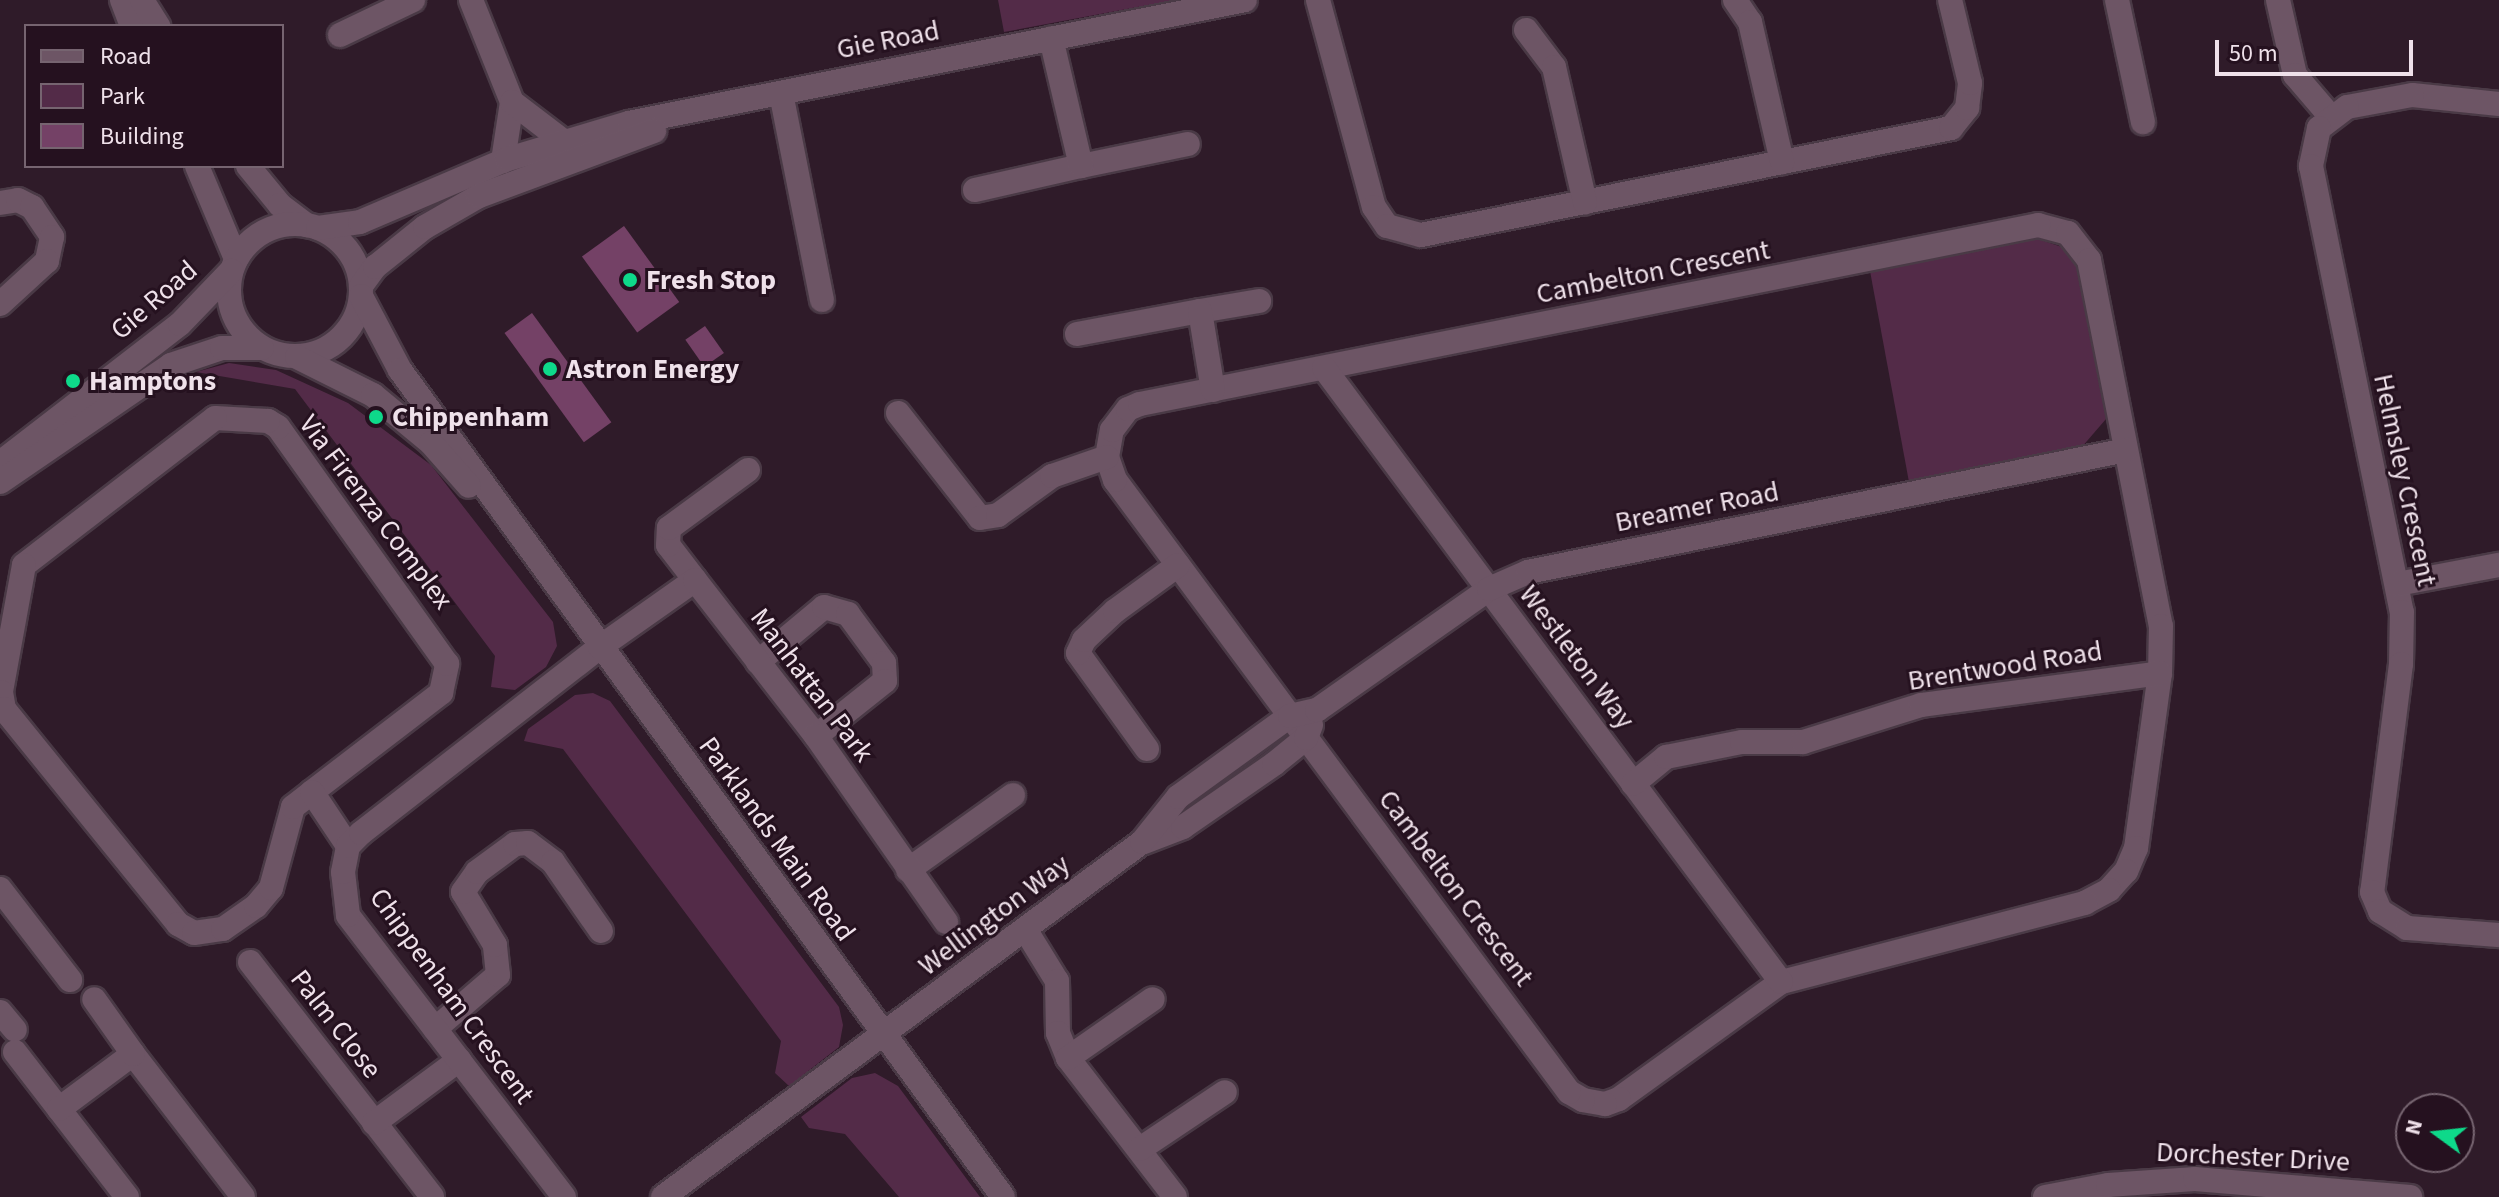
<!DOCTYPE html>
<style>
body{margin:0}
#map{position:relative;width:2499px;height:1197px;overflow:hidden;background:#2f1b29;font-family:"Source Sans 3",sans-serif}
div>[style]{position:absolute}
.green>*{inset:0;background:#532b48}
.building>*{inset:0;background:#744166;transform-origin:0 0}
.roads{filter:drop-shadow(2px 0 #4a3a46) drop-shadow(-2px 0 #4a3a46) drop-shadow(0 2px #4a3a46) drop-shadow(0 -2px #4a3a46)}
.minor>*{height:24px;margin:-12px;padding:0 12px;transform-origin:12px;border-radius:12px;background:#6d5565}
.tertiary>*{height:24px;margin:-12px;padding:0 12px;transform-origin:12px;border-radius:12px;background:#6d5565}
.tertiary>.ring{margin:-12px;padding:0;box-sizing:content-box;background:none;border:24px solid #6d5565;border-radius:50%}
.dots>*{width:22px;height:22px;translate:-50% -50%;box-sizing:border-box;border:4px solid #25111f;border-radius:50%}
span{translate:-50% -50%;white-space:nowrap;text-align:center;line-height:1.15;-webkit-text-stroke:6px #25111f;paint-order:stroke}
.street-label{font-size:28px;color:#efe1ea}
.poi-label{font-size:28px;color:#efe1ea;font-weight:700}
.left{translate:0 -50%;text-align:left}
.legend{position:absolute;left:24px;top:24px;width:260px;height:144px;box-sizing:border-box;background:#25111f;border:2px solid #766470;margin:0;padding:10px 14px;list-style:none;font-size:24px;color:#efe1ea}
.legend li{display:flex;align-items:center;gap:16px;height:40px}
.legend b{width:40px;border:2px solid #766470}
.north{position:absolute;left:2395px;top:1093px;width:80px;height:80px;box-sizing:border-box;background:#25111f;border:2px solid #766470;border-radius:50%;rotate:285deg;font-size:22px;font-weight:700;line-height:32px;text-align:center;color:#efe1ea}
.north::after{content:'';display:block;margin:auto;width:28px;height:36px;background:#0ed98a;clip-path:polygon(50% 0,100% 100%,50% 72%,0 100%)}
.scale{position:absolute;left:2215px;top:40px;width:198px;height:36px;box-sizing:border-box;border:4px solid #efe1ea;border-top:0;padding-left:10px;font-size:24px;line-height:28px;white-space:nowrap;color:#efe1ea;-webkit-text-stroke:6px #25111f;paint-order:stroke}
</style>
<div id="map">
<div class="green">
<div style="clip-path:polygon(998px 0,1175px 0,1004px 32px)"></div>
<div style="clip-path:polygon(2038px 239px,2065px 248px,2082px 269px,2106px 419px,2081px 448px,1909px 482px,1870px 271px)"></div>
<div style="clip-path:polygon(229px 363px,276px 370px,348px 403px,431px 465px,553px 622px,557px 646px,546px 667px,515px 690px,491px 687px,495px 656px,295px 389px,196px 372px)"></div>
<div style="clip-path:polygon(593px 693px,610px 701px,839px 1007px,843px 1025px,839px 1047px,789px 1086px,775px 1073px,781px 1041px,563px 749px,524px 741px,528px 729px,575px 695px)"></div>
<div style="clip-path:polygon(875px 1073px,898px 1086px,980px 1197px,899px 1197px,845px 1134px,809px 1128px,801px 1117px,852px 1078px)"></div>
</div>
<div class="building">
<div style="left:624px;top:226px;width:94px;height:52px;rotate:54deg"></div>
<div style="left:532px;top:313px;width:135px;height:34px;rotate:54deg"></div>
<div style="left:705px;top:326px;width:33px;height:24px;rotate:55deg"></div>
</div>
<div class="roads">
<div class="minor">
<div style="left:471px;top:0;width:110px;rotate:68.1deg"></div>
<div style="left:512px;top:102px;width:60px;rotate:98.7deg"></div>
<div style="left:1318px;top:0;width:214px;rotate:74.9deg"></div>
<div style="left:1374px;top:207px;width:23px;rotate:56deg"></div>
<div style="left:1387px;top:226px;width:35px;rotate:15deg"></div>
<div style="left:1421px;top:235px;width:541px;rotate:-11.41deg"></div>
<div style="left:1951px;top:128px;width:26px;rotate:-51deg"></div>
<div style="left:1967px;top:108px;width:25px;rotate:-83deg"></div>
<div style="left:1970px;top:83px;width:85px;rotate:-103.5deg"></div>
<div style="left:1735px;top:0;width:27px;rotate:56deg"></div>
<div style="left:1750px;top:22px;width:144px;rotate:77.1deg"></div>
<div style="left:2117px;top:0;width:125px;rotate:78deg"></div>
<div style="left:2278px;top:0;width:77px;rotate:77.2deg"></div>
<div style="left:2295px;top:75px;width:54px;rotate:49.5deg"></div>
<div style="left:1526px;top:30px;width:46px;rotate:52.9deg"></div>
<div style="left:1554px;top:67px;width:139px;rotate:77.1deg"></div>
<div style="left:340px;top:35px;width:81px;rotate:-25.6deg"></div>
<div style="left:781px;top:93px;width:211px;rotate:78.8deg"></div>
<div style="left:512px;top:102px;width:64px;rotate:37.4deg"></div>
<div style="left:2499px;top:104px;width:87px;rotate:-174.1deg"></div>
<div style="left:2412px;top:95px;width:66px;rotate:169.5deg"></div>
<div style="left:2347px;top:107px;width:35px;rotate:143deg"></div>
<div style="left:2319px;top:128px;width:39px;rotate:102deg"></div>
<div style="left:2311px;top:166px;width:455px;rotate:78.5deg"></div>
<div style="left:2402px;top:612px;width:52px;rotate:91.1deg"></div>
<div style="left:2401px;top:664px;width:230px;rotate:97.2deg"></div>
<div style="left:2372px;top:892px;width:21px;rotate:67deg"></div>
<div style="left:2380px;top:911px;width:32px;rotate:32deg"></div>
<div style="left:2407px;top:928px;width:92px;rotate:4.4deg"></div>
<div style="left:1081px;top:166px;width:109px;rotate:-11.6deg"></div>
<div style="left:975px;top:190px;width:109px;rotate:-12.8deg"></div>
<div style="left:1081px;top:166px;width:131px;rotate:-103.2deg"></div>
<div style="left:0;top:203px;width:18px;rotate:-9deg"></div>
<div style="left:18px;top:200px;width:16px;rotate:27deg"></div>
<div style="left:32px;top:207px;width:36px;rotate:56deg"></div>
<div style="left:52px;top:237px;width:25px;rotate:102deg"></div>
<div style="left:47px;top:261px;width:64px;rotate:137.5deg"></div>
<div style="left:2038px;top:225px;width:31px;rotate:15deg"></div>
<div style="left:2068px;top:233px;width:34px;rotate:52deg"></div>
<div style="left:2089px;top:260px;width:373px;rotate:78.9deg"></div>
<div style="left:2161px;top:626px;width:47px;rotate:91.2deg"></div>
<div style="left:2160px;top:673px;width:177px;rotate:97.8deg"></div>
<div style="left:2136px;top:848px;width:25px;rotate:113deg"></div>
<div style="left:2126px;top:871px;width:25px;rotate:132deg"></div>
<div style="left:2109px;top:890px;width:27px;rotate:152deg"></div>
<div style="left:2085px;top:903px;width:314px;rotate:165.4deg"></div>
<div style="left:1781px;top:982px;width:200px;rotate:144.2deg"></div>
<div style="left:1619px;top:1099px;width:15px;rotate:160deg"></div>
<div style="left:1605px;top:1104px;width:22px;rotate:-170deg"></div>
<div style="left:1583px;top:1100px;width:16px;rotate:-150deg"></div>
<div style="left:1569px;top:1092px;width:762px;rotate:-126.57deg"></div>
<div style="left:1115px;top:480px;width:24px;rotate:-109deg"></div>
<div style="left:1107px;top:457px;width:27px;rotate:-80deg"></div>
<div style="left:1112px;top:430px;width:26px;rotate:-53deg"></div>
<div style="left:1128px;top:409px;width:13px;rotate:-23deg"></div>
<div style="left:1140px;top:404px;width:916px;rotate:-11.27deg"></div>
<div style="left:1200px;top:311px;width:60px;rotate:-9.6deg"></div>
<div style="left:1077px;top:334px;width:125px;rotate:-10.6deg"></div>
<div style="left:1200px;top:311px;width:80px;rotate:80.7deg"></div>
<div style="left:1324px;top:368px;width:765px;rotate:53.34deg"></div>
<div style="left:898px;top:413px;width:133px;rotate:52deg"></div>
<div style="left:980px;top:518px;width:18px;rotate:-9deg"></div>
<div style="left:998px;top:515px;width:67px;rotate:-35.8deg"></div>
<div style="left:1052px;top:476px;width:58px;rotate:-19.1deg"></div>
<div style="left:695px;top:580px;width:44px;rotate:-127.6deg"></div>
<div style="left:668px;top:545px;width:17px;rotate:-87deg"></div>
<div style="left:669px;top:528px;width:98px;rotate:-36.3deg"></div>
<div style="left:2397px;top:584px;width:104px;rotate:-10.6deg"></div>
<div style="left:758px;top:662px;width:86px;rotate:-39.8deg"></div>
<div style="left:824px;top:607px;width:25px;rotate:16deg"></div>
<div style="left:848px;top:614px;width:61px;rotate:53.7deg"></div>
<div style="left:884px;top:663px;width:18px;rotate:87deg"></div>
<div style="left:885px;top:681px;width:88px;rotate:141.4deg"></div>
<div style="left:1147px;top:749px;width:118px;rotate:-125.7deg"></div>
<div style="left:1078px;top:653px;width:14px;rotate:-65deg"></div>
<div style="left:1084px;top:640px;width:42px;rotate:-43.1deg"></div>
<div style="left:1115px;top:611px;width:78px;rotate:-36.1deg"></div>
<div style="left:1633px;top:784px;width:43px;rotate:-39.3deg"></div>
<div style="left:1666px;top:757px;width:77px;rotate:-11.2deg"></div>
<div style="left:1742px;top:742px;width:61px"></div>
<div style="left:1803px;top:742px;width:124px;rotate:-17.4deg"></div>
<div style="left:1921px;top:705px;width:241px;rotate:-7.6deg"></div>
<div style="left:312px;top:792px;width:163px;rotate:-37.5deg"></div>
<div style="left:441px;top:693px;width:30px;rotate:-78deg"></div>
<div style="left:447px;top:664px;width:291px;rotate:-125.5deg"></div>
<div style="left:278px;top:427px;width:12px;rotate:-149deg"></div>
<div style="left:268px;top:421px;width:53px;rotate:-176.8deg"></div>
<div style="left:215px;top:418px;width:241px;rotate:142.4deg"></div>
<div style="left:24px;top:565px;width:129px;rotate:100.3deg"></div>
<div style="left:1px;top:692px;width:17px;rotate:80deg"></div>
<div style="left:4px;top:709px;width:277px;rotate:51deg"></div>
<div style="left:178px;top:924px;width:18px;rotate:29deg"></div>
<div style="left:194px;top:933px;width:29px;rotate:-8deg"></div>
<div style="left:223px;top:929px;width:40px;rotate:-34.9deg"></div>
<div style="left:256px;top:906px;width:23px;rotate:-50deg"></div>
<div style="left:271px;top:888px;width:84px;rotate:-74.8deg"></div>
<div style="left:293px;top:807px;width:24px;rotate:-38deg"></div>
<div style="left:312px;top:792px;width:65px;rotate:56.3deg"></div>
<div style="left:1144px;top:842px;width:42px;rotate:-21deg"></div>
<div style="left:1183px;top:827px;width:111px;rotate:-34.7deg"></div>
<div style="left:1274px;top:764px;width:41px;rotate:-39.1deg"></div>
<div style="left:1306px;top:738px;width:14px;rotate:-69deg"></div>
<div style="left:908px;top:870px;width:129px;rotate:-35.5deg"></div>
<div style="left:0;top:889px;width:115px;rotate:52.4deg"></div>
<div style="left:1025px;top:929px;width:61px;rotate:58.4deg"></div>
<div style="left:1057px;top:981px;width:52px;rotate:88.9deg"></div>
<div style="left:1058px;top:1033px;width:27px;rotate:68deg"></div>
<div style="left:1068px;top:1058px;width:175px;rotate:52.4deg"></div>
<div style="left:250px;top:962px;width:297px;rotate:52.2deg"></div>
<div style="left:0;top:1012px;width:23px;rotate:50deg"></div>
<div style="left:435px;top:1029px;width:83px;rotate:-40.6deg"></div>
<div style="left:498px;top:975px;width:30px;rotate:-96deg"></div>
<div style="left:495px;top:945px;width:62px;rotate:-121.1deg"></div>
<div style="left:463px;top:892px;width:24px;rotate:-55deg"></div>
<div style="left:477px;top:872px;width:47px;rotate:-36.4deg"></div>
<div style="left:515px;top:844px;width:13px;rotate:-4deg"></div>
<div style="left:528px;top:843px;width:31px;rotate:37deg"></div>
<div style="left:553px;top:862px;width:84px;rotate:55.2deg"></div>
<div style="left:15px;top:1052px;width:183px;rotate:52.3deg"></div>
<div style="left:133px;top:1054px;width:180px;rotate:52.4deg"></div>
<div style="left:1068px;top:1058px;width:103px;rotate:-34.8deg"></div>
<div style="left:59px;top:1109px;width:92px;rotate:-36.6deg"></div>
<div style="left:133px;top:1054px;width:67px;rotate:-125.3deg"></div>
<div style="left:374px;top:1123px;width:106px;rotate:-36.5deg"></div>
<div style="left:1140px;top:1149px;width:102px;rotate:-33.8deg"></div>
<div style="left:564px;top:1197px;width:355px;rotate:-127.5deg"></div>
<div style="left:348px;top:915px;width:43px;rotate:-96.6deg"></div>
<div style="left:343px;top:872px;width:26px;rotate:-79deg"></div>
<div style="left:348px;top:846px;width:18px;rotate:-45deg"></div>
<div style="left:361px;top:833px;width:303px;rotate:-37.9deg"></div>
<div style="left:600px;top:647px;width:116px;rotate:-35.2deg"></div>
<div style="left:695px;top:580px;width:197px;rotate:52.2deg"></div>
<div style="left:816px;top:736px;width:227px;rotate:55deg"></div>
<div style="left:663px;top:1197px;width:596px;rotate:-36.54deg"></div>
<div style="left:1142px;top:842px;width:58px;rotate:-51.3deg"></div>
<div style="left:1178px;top:797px;width:138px;rotate:-35.9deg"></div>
<div style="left:1290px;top:716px;width:28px;rotate:-13deg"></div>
<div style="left:1317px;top:710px;width:210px;rotate:-35.1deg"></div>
<div style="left:1489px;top:589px;width:43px;rotate:-23.6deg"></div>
<div style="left:1528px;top:572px;width:610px;rotate:-11.53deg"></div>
<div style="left:2045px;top:1197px;width:64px;rotate:-10.8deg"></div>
<div style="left:2108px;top:1185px;width:87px;rotate:-3.9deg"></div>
<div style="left:2195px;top:1179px;width:216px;rotate:4.8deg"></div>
</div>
<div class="tertiary">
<div style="left:122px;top:0;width:28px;rotate:69deg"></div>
<div style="left:142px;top:0;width:31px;rotate:58deg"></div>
<div style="left:197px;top:166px;width:101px;rotate:67.2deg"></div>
<div style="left:248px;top:166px;width:50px;rotate:50.6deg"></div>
<div style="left:280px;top:205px;width:34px;rotate:37deg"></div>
<div class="ring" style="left:229px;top:224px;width:108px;height:108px"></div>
<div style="left:318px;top:228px;width:42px;rotate:-8.1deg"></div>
<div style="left:360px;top:222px;width:161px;rotate:-23.1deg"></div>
<div style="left:508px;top:159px;width:126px;rotate:-16.6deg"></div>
<div style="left:629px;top:123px;width:628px;rotate:-11.29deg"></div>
<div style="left:361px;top:286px;width:24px;rotate:-54deg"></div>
<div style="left:375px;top:267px;width:64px;rotate:-38.7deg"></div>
<div style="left:425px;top:227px;width:62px;rotate:-29.9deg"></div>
<div style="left:479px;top:196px;width:187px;rotate:-20.4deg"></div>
<div style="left:361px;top:296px;width:84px;rotate:62.2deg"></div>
<div style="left:400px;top:370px;width:1023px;rotate:53.9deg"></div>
<div style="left:297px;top:357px;width:85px;rotate:26.6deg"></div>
<div style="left:373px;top:395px;width:75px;rotate:39.6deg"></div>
<div style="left:431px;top:443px;width:57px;rotate:48.5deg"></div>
<div style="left:0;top:463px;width:227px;rotate:-37.7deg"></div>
<div style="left:180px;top:324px;width:74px;rotate:-46.1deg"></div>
<div style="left:0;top:482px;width:207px;rotate:-34.4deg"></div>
<div style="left:171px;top:365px;width:54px;rotate:-18.4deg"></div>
<div style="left:222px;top:348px;width:40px"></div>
</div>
</div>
<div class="dots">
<div style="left:630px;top:280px;background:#0ed98a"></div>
<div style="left:550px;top:369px;background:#0ed98a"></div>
<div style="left:73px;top:381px;background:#0ed98a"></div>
<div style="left:376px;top:417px;background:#0ed98a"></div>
</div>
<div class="street-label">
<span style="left:888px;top:40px;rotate:-11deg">Gie Road</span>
<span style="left:1653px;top:272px;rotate:-11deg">Cambelton Crescent</span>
<span style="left:154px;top:300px;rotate:-41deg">Gie Road</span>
<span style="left:2405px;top:480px;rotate:78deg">Helmsley Crescent</span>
<span style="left:1697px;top:507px;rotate:-11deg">Breamer Road</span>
<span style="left:376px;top:512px;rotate:53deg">Via Firenza Complex</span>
<span style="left:1577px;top:657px;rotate:53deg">Westleton Way</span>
<span style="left:2005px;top:666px;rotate:-9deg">Brentwood Road</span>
<span style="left:812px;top:685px;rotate:53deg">Manhattan Park</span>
<span style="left:777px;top:839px;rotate:54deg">Parklands Main Road</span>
<span style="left:1456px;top:888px;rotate:53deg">Cambelton Crescent</span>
<span style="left:994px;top:915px;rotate:-37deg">Wellington Way</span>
<span style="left:452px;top:996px;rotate:54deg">Chippenham Crescent</span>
<span style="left:336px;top:1024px;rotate:52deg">Palm Close</span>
<span style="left:2253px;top:1157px;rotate:3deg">Dorchester Drive</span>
</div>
<div class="poi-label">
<span class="left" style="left:646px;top:280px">Fresh Stop</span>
<span class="left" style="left:566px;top:369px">Astron Energy</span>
<span class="left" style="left:89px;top:381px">Hamptons</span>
<span class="left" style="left:392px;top:417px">Chippenham</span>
</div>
<ul class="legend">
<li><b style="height:10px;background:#6d5565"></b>Road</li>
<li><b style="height:22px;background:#532b48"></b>Park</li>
<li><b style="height:22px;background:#744166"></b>Building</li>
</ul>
<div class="north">N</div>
<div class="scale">50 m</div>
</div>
